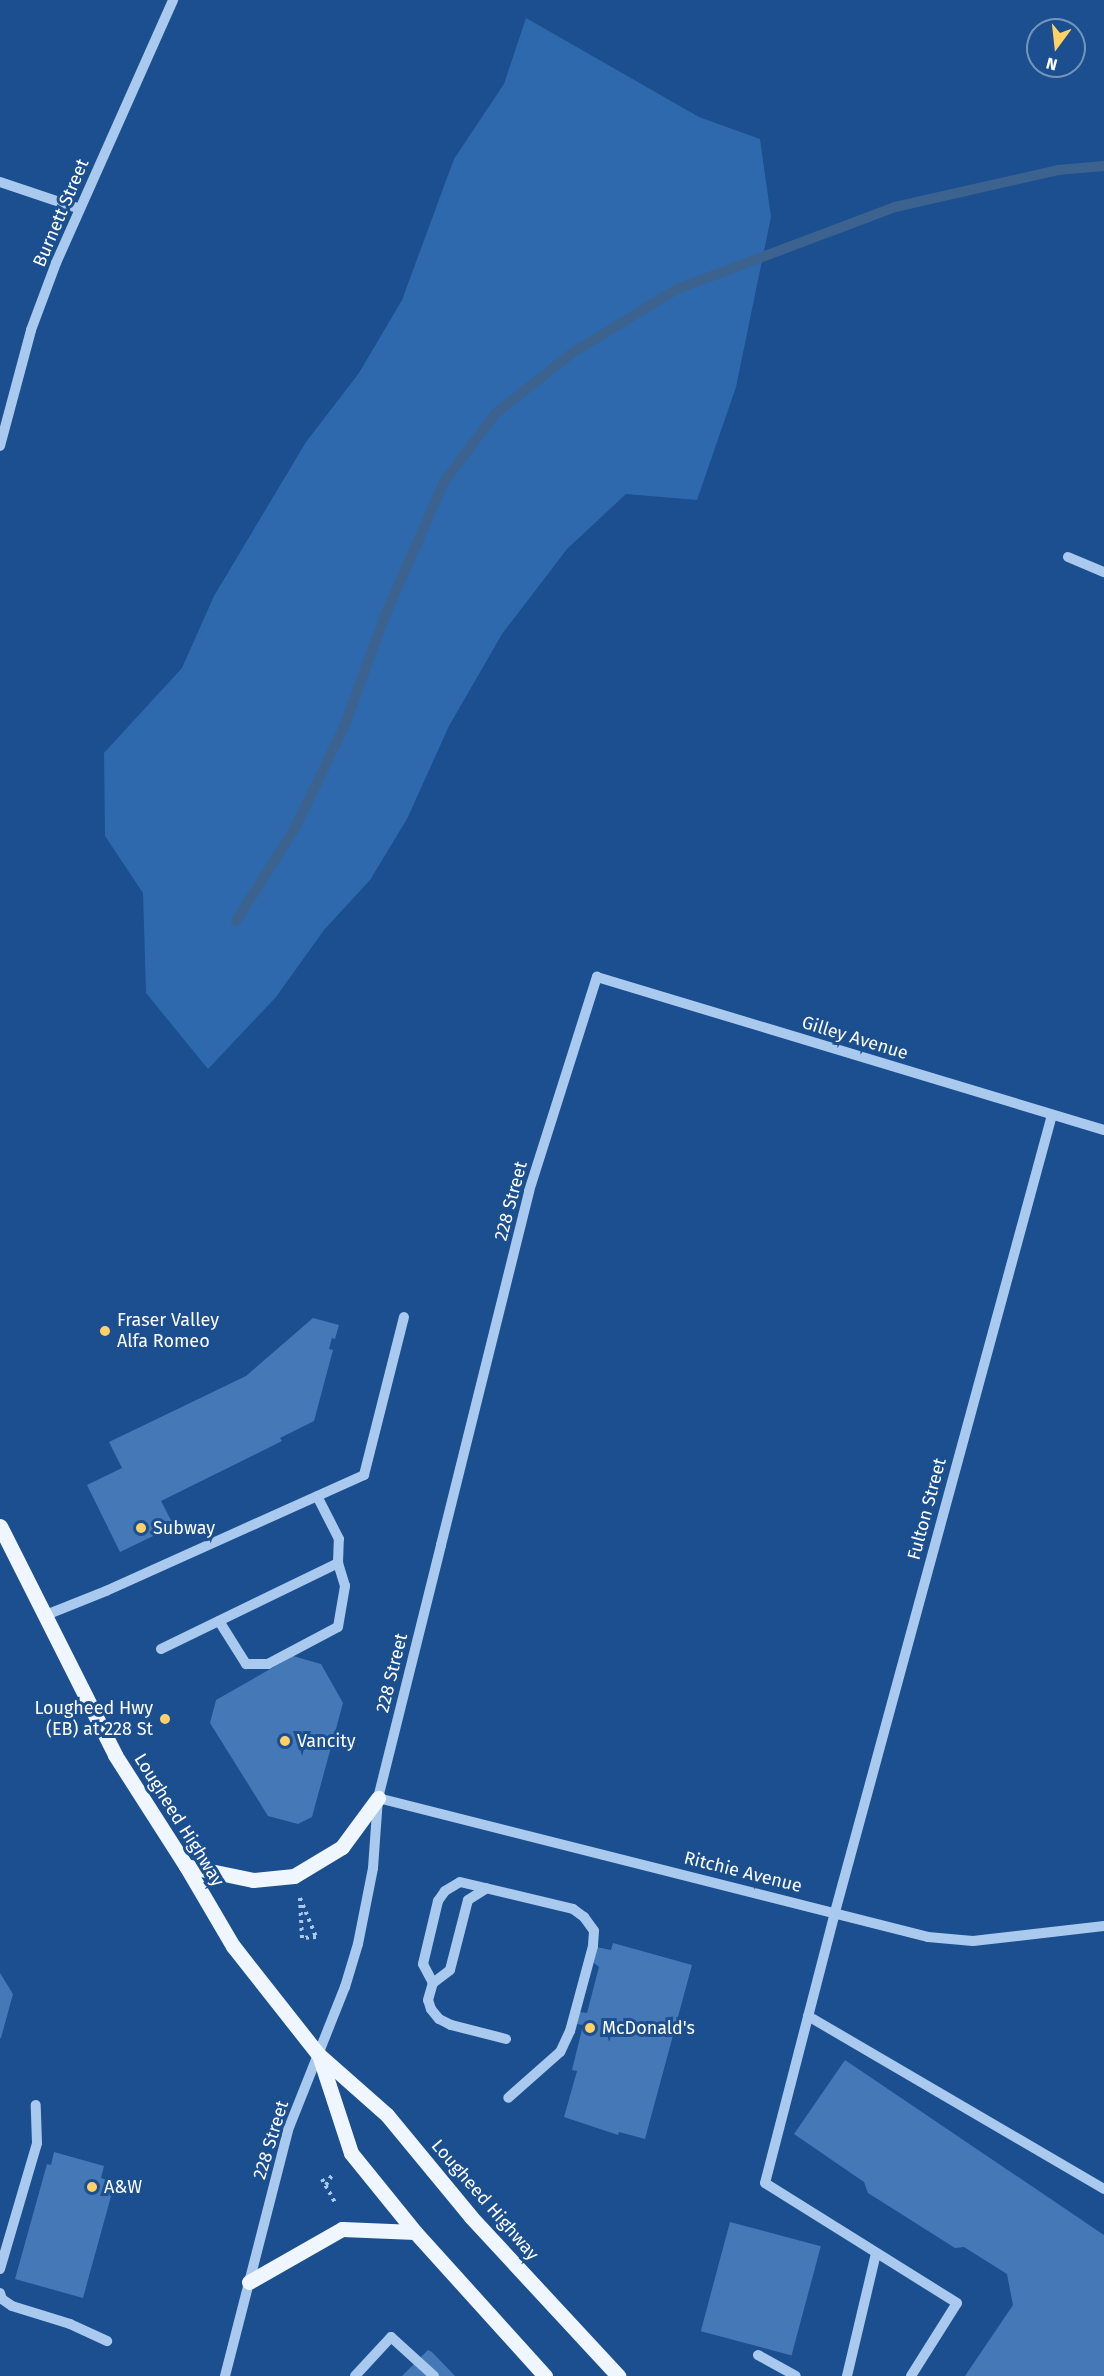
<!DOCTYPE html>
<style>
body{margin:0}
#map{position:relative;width:1104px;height:2376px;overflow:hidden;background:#1b4f8f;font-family:"Fira Sans",sans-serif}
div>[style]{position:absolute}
.green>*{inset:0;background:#2e69ad}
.stream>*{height:10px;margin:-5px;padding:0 5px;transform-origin:5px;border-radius:5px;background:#3c6290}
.building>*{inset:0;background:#4478b7;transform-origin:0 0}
.path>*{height:4px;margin-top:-2px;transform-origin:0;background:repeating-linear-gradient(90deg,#a9c9ee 0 3px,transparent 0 7.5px)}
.minor>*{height:10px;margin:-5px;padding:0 5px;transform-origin:5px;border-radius:5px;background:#a9c9ee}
.major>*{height:15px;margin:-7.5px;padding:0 7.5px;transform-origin:7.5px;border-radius:7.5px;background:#f0f6ff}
.dots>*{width:16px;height:16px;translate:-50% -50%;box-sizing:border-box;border:3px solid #1b4f8f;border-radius:50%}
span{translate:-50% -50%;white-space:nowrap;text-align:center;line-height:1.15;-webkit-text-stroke:6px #1b4f8f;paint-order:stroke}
.street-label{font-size:18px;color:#fff}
.poi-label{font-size:18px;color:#fff}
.left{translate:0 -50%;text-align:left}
.right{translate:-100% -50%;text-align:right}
.north{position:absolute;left:1026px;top:18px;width:60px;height:60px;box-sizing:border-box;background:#1b4f8f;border:2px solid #7695bc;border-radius:50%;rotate:195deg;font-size:16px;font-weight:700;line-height:24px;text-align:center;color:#fff}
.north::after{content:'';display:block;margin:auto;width:21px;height:27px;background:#ffd166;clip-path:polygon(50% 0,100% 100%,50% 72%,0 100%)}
</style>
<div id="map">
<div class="green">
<div style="clip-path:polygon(526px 18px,699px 117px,760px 139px,771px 217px,736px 387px,697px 500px,626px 494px,567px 549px,502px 634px,449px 726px,407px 819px,370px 880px,324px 930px,276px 997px,208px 1069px,146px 993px,143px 893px,105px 836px,104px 753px,182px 668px,214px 596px,306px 442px,359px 373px,402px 300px,454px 159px,504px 84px)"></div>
</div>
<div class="stream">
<div style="left:236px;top:921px;width:110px;rotate:-57.6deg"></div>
<div style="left:295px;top:828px;width:112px;rotate:-64.1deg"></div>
<div style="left:344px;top:727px;width:116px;rotate:-69.8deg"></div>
<div style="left:384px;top:618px;width:149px;rotate:-66.2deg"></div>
<div style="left:444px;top:482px;width:85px;rotate:-53.1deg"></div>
<div style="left:495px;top:414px;width:98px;rotate:-38.4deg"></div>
<div style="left:572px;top:353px;width:123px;rotate:-31.4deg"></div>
<div style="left:677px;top:289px;width:233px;rotate:-20.6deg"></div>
<div style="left:895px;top:207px;width:167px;rotate:-12.8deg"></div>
<div style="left:1058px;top:170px;width:46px;rotate:-5deg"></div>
</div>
<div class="building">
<div style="clip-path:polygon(313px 1318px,339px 1325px,335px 1339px,332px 1338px,329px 1349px,333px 1350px,314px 1421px,280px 1438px,282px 1441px,161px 1501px,174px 1526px,120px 1552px,87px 1485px,122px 1468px,109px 1442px,246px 1376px)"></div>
<div style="clip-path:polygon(293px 1656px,321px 1664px,343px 1703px,312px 1817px,298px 1824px,268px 1816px,210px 1723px,216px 1700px)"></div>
<div style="clip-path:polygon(613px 1943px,692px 1965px,645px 2139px,619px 2132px,618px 2135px,564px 2117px,577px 2071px,572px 2070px,583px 2025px,577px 2024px,580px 2012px,587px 2013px,599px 1967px,594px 1963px,596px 1947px,611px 1950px)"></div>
<div style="clip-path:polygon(0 1973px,13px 1994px,1px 2038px,0 2038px)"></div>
<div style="clip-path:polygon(845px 2060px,1104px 2235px,1104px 2376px,965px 2376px,1013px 2305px,1007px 2274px,964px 2247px,955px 2248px,868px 2193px,864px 2182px,794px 2134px)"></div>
<div style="clip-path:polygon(54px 2152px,104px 2166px,101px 2178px,110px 2181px,109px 2187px,113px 2189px,83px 2298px,15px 2279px,47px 2164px,51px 2165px)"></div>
<div style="left:730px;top:2222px;width:94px;height:113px;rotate:15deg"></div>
<div style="clip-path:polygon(428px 2350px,432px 2352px,455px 2376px,402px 2376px)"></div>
</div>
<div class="path">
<div style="left:300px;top:1898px;width:42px;rotate:67.7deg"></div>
<div style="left:316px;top:1937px;width:14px;rotate:176deg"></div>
<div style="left:302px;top:1938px;width:40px;rotate:-92.9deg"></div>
<div style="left:322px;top:2179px;width:29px;rotate:61deg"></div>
<div style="left:326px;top:2185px;width:12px;rotate:-59deg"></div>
</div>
<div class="minor">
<div style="left:0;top:182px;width:84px;rotate:18.6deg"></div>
<div style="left:0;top:446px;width:120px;rotate:-75deg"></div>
<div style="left:31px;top:330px;width:72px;rotate:-69.5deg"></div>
<div style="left:56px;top:263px;width:288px;rotate:-66deg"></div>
<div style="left:1068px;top:557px;width:39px;rotate:23deg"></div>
<div style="left:46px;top:1615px;width:65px;rotate:-21.8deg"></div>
<div style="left:106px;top:1591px;width:283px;rotate:-24.2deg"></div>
<div style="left:364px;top:1475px;width:163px;rotate:-75.8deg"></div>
<div style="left:219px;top:1621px;width:51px;rotate:57.9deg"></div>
<div style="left:246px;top:1664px;width:22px"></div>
<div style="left:268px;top:1664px;width:79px;rotate:-27.9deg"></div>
<div style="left:338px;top:1627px;width:42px;rotate:-80.3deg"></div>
<div style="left:345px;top:1586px;width:24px;rotate:-107deg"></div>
<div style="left:161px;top:1649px;width:197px;rotate:-25.9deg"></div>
<div style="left:338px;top:1563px;width:24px;rotate:-88deg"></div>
<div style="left:339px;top:1539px;width:48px;rotate:-117.1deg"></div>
<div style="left:378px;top:1798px;width:567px;rotate:14.18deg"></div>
<div style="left:928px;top:1937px;width:45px;rotate:5.1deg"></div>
<div style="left:973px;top:1941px;width:132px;rotate:-6.5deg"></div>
<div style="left:433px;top:1983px;width:21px;rotate:-37deg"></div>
<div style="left:450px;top:1970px;width:72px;rotate:-75.6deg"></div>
<div style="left:468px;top:1900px;width:22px;rotate:-32deg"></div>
<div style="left:808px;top:2016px;width:343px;rotate:30.3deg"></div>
<div style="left:506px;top:2039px;width:57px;rotate:-165.7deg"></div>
<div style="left:451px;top:2025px;width:13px;rotate:-153deg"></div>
<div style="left:439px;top:2019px;width:13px;rotate:-129deg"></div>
<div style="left:431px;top:2009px;width:9px;rotate:-108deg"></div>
<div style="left:428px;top:2000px;width:18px;rotate:-74deg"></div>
<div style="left:433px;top:1983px;width:21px;rotate:-118deg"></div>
<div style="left:423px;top:1964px;width:65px;rotate:-76.6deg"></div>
<div style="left:438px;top:1901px;width:12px;rotate:-55deg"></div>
<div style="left:445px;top:1891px;width:17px;rotate:-31deg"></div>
<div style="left:460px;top:1882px;width:116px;rotate:13.4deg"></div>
<div style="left:573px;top:1909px;width:14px;rotate:36deg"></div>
<div style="left:584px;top:1917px;width:17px;rotate:54deg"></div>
<div style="left:594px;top:1931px;width:15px;rotate:94deg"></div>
<div style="left:593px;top:1946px;width:88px;rotate:105.1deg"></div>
<div style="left:570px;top:2031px;width:23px;rotate:115deg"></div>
<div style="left:560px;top:2052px;width:69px;rotate:138.5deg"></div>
<div style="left:0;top:2269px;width:131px;rotate:-73.6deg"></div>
<div style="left:37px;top:2143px;width:38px;rotate:-92deg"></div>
<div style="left:0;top:2293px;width:6px;rotate:72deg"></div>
<div style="left:2px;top:2299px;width:12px;rotate:35deg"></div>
<div style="left:12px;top:2306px;width:61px;rotate:17.2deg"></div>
<div style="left:70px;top:2324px;width:41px;rotate:24.7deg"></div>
<div style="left:758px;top:2355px;width:43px;rotate:28.9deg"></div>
<div style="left:225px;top:2376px;width:254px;rotate:-75.6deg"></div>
<div style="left:288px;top:2130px;width:154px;rotate:-68.3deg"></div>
<div style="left:345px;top:1987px;width:45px;rotate:-73.2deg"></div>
<div style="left:358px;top:1944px;width:77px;rotate:-78.8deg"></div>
<div style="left:373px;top:1868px;width:70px;rotate:-85.9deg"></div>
<div style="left:378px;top:1798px;width:261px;rotate:-76deg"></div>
<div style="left:441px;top:1545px;width:365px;rotate:-76deg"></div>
<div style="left:529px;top:1191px;width:225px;rotate:-72.4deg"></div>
<div style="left:597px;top:977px;width:530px;rotate:16.79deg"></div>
<div style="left:355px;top:2376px;width:53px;rotate:-47.3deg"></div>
<div style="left:391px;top:2337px;width:58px;rotate:42.2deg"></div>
<div style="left:847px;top:2376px;width:126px;rotate:-76.7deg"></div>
<div style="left:911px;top:2376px;width:86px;rotate:-57.8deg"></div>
<div style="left:957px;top:2303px;width:226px;rotate:-148deg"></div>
<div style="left:765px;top:2183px;width:280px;rotate:-75.5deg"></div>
<div style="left:835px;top:1912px;width:826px;rotate:-74.77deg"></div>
</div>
<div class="major">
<div style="left:0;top:1526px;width:256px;rotate:63.3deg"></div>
<div style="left:115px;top:1755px;width:132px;rotate:57.4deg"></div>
<div style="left:186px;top:1866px;width:93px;rotate:59.6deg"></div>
<div style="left:233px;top:1946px;width:137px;rotate:51.8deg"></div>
<div style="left:318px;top:2054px;width:92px;rotate:41.5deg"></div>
<div style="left:387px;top:2115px;width:132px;rotate:50.5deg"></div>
<div style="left:471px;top:2217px;width:217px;rotate:47.2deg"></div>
<div style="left:186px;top:1866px;width:68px;rotate:11.8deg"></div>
<div style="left:253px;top:1880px;width:41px;rotate:-5.6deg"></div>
<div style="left:294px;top:1876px;width:56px;rotate:-31.1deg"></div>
<div style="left:342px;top:1847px;width:61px;rotate:-53.7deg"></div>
<div style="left:319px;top:2055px;width:103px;rotate:71.9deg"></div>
<div style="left:351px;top:2153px;width:102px;rotate:51deg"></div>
<div style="left:415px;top:2232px;width:194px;rotate:47.9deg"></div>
<div style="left:249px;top:2282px;width:107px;rotate:-29.7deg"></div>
<div style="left:342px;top:2229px;width:73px;rotate:2.4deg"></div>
</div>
<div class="dots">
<div style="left:105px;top:1331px;background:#ffd166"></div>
<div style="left:141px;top:1528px;background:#ffd166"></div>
<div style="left:165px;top:1719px;background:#ffd166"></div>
<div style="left:285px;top:1741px;background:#ffd166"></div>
<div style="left:590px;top:2028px;background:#ffd166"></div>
<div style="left:92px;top:2187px;background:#ffd166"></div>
</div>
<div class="street-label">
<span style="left:61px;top:213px;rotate:-67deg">Burnett Street</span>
<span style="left:855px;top:1038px;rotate:17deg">Gilley Avenue</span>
<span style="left:511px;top:1201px;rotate:-75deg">228 Street</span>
<span style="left:927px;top:1509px;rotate:-75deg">Fulton Street</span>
<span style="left:392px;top:1673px;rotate:-76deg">228 Street</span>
<span style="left:179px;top:1820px;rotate:58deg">Lougheed Highway</span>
<span style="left:743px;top:1872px;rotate:14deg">Ritchie Avenue</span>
<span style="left:271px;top:2140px;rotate:-73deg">228 Street</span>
<span style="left:485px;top:2200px;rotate:49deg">Lougheed Highway</span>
</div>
<div class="poi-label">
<span class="left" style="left:117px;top:1331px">Fraser Valley<br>Alfa Romeo</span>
<span class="left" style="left:153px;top:1528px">Subway</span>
<span class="right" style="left:153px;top:1719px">Lougheed Hwy<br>(EB) at 228 St</span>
<span class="left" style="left:297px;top:1741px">Vancity</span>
<span class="left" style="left:602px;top:2028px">McDonald's</span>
<span class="left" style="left:104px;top:2187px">A&amp;W</span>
</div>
<div class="north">N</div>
</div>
